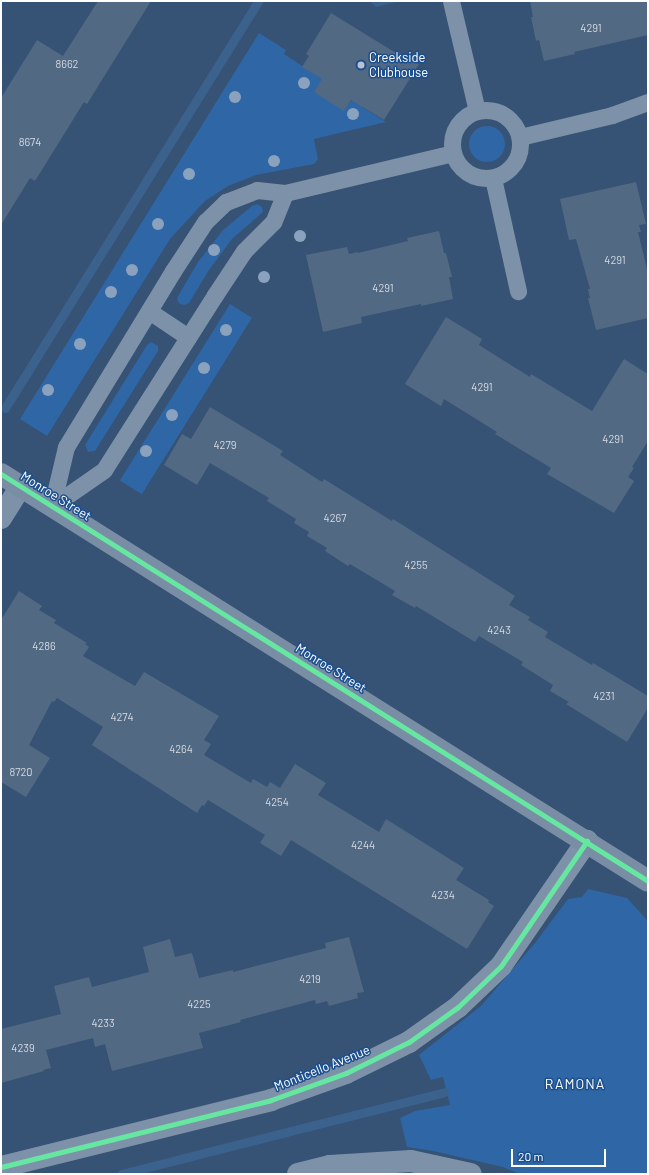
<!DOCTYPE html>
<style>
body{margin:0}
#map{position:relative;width:649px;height:1175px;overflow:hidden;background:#365274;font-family:Barlow,sans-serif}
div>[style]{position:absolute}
.green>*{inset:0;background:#2f66a5;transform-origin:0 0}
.round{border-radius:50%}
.water>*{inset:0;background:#3b618d}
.stream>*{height:9px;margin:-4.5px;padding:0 4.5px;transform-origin:4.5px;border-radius:4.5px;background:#3b618d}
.building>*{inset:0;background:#526984}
.lane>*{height:17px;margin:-8.5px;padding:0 8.5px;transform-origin:8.5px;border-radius:8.5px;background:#7d92a8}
.lane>.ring{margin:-8.5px;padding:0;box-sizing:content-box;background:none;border:17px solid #7d92a8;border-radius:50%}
.street>*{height:22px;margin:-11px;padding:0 11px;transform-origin:11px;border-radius:11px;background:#7d92a8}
.secondary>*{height:22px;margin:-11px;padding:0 11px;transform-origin:11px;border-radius:11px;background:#798da4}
.cycleway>*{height:5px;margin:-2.5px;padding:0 2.5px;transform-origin:2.5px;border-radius:2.5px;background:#66e7a1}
.trees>*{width:12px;height:12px;margin:-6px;border-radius:50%;background:#8aa2be}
.dots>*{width:11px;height:11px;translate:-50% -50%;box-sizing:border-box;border:2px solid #1b4f8f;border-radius:50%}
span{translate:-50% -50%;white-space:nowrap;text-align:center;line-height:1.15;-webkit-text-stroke:3px #1b4f8f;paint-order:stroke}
.number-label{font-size:11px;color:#d4dae0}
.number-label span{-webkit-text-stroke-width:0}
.poi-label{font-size:13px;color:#fff}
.left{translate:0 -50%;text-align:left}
.street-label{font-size:13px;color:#fff}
.neighbourhood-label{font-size:14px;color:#fff;letter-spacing:1px}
.frame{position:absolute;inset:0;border:2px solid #fff;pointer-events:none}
.scale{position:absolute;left:511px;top:1149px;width:95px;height:18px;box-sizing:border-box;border:2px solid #fff;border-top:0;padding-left:5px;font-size:12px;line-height:14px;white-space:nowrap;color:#fff;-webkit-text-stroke:3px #1b4f8f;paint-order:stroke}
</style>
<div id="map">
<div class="green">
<div style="clip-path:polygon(259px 33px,286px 50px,284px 54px,322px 79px,344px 110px,353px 98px,363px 104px,362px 107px,386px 122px,314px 139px,318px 159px,314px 164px,256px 175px,228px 186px,205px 201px,170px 239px,47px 436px,20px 419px)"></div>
<div class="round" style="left:469px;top:126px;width:36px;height:36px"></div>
<div style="clip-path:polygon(257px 204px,262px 207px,263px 212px,232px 239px,209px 270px,189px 303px,185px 305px,180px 304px,177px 300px,178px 296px,198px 262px,223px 230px,252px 206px)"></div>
<div style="left:230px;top:304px;width:26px;height:208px;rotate:32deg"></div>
<div style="clip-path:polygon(151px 342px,158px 346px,158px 351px,95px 451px,88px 452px,85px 445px,147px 345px)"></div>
<div style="clip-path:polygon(588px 889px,627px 898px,648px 921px,648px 1174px,520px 1174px,503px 1167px,433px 1151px,407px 1147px,400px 1118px,415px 1111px,450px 1105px,443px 1077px,431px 1080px,419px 1055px,482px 1005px,535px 943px,568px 899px,582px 897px)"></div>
</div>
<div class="water">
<div style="clip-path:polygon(369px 1px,396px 1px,397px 2px,376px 7px)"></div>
</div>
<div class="stream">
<div style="left:5px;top:408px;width:479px;rotate:-58.1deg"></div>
<div style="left:121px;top:1174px;width:333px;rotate:-14.2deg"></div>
</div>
<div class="building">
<div style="clip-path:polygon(98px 1px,151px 1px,87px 104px,84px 102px,35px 181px,30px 178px,1px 225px,1px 98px,37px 40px,63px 56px)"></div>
<div style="clip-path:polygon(530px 1px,648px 1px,648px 35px,574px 52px,575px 54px,544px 61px,539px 40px,536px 41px,531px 17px,533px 17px)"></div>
<div style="clip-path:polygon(331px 13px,396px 53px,397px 51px,419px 64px,384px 120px,351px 100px,344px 111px,314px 92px,322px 79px,302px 67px,309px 56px,306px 54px)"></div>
<div style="clip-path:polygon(636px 182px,646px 224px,639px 225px,641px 232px,638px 232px,648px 273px,648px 318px,596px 330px,588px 298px,590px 298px,588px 289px,590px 289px,576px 239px,569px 240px,560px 199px)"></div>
<div style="clip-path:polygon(439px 231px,444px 253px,446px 253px,452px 277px,449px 277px,453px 299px,421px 306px,421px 304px,361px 317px,362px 323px,323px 332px,306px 255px,347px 247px,349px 254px,358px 252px,358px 253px,408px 241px,407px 238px)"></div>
<div style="clip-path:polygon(446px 317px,482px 339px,479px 345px,522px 372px,530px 377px,531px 374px,592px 411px,624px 359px,648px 374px,648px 441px,632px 467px,634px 468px,628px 477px,634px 481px,614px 513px,547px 474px,551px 468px,495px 434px,497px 432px,444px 399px,441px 406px,405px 384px)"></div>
<div style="clip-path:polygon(210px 407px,283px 451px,280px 455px,322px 482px,324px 479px,392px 521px,393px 519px,515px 596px,509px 605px,530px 617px,528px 620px,548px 632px,545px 637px,592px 665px,593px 663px,648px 696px,648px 708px,627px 742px,566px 704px,569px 702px,550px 691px,553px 685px,521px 665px,523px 662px,479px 636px,475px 642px,416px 606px,415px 608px,392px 595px,395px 591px,350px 564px,348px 566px,325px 551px,327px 548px,307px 536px,309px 532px,294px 523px,296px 519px,267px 501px,269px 498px,210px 463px,197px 485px,164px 465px,182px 434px,191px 439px)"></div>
<div style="clip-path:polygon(19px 591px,42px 606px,39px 610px,56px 620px,54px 623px,87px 643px,85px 644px,89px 647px,83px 656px,135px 686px,144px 672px,219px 716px,204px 740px,211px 744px,204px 755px,251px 783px,253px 779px,267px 787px,270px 782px,280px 788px,295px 764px,326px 783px,318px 795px,379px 832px,386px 819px,464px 868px,456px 880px,489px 900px,488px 902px,494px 906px,467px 949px,291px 840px,281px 856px,260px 843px,265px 835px,208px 800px,204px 806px,202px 805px,197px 813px,92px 745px,103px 727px,57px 698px,54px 702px,52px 701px,29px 745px,50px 758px,26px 797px,1px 782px,1px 620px)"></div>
<div style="clip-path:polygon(349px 937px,364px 992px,357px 993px,358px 998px,329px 1006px,327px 1001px,316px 1004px,315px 1000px,240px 1020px,241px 1022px,199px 1033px,203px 1048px,112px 1071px,105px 1044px,95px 1047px,93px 1038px,46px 1050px,51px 1068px,43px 1070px,44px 1071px,1px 1083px,1px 1029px,61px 1014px,54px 986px,89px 977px,92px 987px,149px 972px,143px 947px,170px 939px,175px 957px,192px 953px,199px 978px,233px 970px,233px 972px,326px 948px,325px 943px)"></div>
</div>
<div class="lane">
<div style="left:451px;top:1px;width:113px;rotate:76.7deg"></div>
<div class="ring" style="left:452px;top:110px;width:51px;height:51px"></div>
<div style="left:520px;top:137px;width:95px;rotate:-13.4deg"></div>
<div style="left:612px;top:115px;width:38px;rotate:-20deg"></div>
<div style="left:493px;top:178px;width:116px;rotate:77.5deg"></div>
<div style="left:257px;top:190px;width:28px;rotate:6deg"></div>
<div style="left:285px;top:193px;width:31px;rotate:112deg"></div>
<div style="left:273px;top:222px;width:41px;rotate:135deg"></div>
<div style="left:244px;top:251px;width:53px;rotate:123.4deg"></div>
<div style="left:215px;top:295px;width:207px;rotate:122.4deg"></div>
<div style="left:104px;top:470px;width:63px;rotate:145.3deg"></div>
<div style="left:52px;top:506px;width:61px;rotate:-76.7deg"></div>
<div style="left:66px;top:447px;width:206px;rotate:-58.7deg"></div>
<div style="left:173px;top:271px;width:59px;rotate:-56.9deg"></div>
<div style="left:205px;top:222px;width:29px;rotate:-44deg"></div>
<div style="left:226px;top:202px;width:33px;rotate:-21deg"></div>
<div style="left:285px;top:193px;width:173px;rotate:-13.4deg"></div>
<div style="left:149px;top:311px;width:47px;rotate:33.7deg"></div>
</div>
<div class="street">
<div style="left:1px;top:518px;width:38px;rotate:-58deg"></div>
<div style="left:1px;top:1167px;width:278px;rotate:-13.9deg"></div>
<div style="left:271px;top:1100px;width:80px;rotate:-19.8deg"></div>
<div style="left:346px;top:1073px;width:70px;rotate:-26.2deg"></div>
<div style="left:409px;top:1042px;width:60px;rotate:-35.5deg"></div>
<div style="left:458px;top:1007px;width:59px;rotate:-43.6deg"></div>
<div style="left:501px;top:966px;width:152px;rotate:-55.5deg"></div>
<div style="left:298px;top:1174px;width:33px;rotate:-14deg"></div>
<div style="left:330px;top:1166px;width:81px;rotate:-3.5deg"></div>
<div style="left:411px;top:1161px;width:61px;rotate:12.2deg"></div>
</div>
<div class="secondary">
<div style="left:1px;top:474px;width:764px;rotate:32.17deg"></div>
</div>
<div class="cycleway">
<div style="left:1px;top:474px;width:764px;rotate:32.17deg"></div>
<div style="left:1px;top:1167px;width:278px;rotate:-13.9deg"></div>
<div style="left:271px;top:1100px;width:80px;rotate:-19.8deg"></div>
<div style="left:346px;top:1073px;width:70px;rotate:-26.2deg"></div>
<div style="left:409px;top:1042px;width:60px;rotate:-35.5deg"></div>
<div style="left:458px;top:1007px;width:59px;rotate:-43.6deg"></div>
<div style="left:501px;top:966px;width:152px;rotate:-55.5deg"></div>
</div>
<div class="trees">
<div style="left:304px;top:83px"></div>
<div style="left:235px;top:97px"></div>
<div style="left:353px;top:114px"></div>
<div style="left:274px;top:161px"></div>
<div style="left:189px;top:174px"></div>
<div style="left:158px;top:224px"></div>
<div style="left:300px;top:236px"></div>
<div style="left:214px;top:250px"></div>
<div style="left:132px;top:270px"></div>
<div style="left:264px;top:277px"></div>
<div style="left:111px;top:292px"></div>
<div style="left:226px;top:330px"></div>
<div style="left:80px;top:344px"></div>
<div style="left:204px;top:368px"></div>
<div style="left:48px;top:390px"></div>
<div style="left:172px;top:415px"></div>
<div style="left:146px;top:451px"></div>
</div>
<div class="dots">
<div style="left:361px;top:65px;background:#b9c2ce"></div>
</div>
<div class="number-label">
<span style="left:591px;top:28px">4291</span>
<span style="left:67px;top:64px">8662</span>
<span style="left:30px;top:142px">8674</span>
<span style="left:615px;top:260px">4291</span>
<span style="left:383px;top:288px">4291</span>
<span style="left:482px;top:387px">4291</span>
<span style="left:613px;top:439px">4291</span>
<span style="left:225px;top:445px">4279</span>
<span style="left:335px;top:518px">4267</span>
<span style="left:416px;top:565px">4255</span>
<span style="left:499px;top:630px">4243</span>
<span style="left:44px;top:646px">4286</span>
<span style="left:604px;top:696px">4231</span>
<span style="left:122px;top:717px">4274</span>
<span style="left:181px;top:749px">4264</span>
<span style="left:21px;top:772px">8720</span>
<span style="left:277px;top:802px">4254</span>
<span style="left:363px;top:845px">4244</span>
<span style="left:443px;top:895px">4234</span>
<span style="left:310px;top:979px">4219</span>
<span style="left:199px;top:1004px">4225</span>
<span style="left:103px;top:1023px">4233</span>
<span style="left:23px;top:1048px">4239</span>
</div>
<div class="poi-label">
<span class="left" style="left:369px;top:65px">Creekside<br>Clubhouse</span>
</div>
<div class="street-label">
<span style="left:56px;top:496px;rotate:32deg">Monroe Street</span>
<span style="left:331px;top:668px;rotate:32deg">Monroe Street</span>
<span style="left:322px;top:1068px;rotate:-22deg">Monticello Avenue</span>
</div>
<div class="neighbourhood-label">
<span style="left:575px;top:1084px">RAMONA</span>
</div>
<div class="frame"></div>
<div class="scale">20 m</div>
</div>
